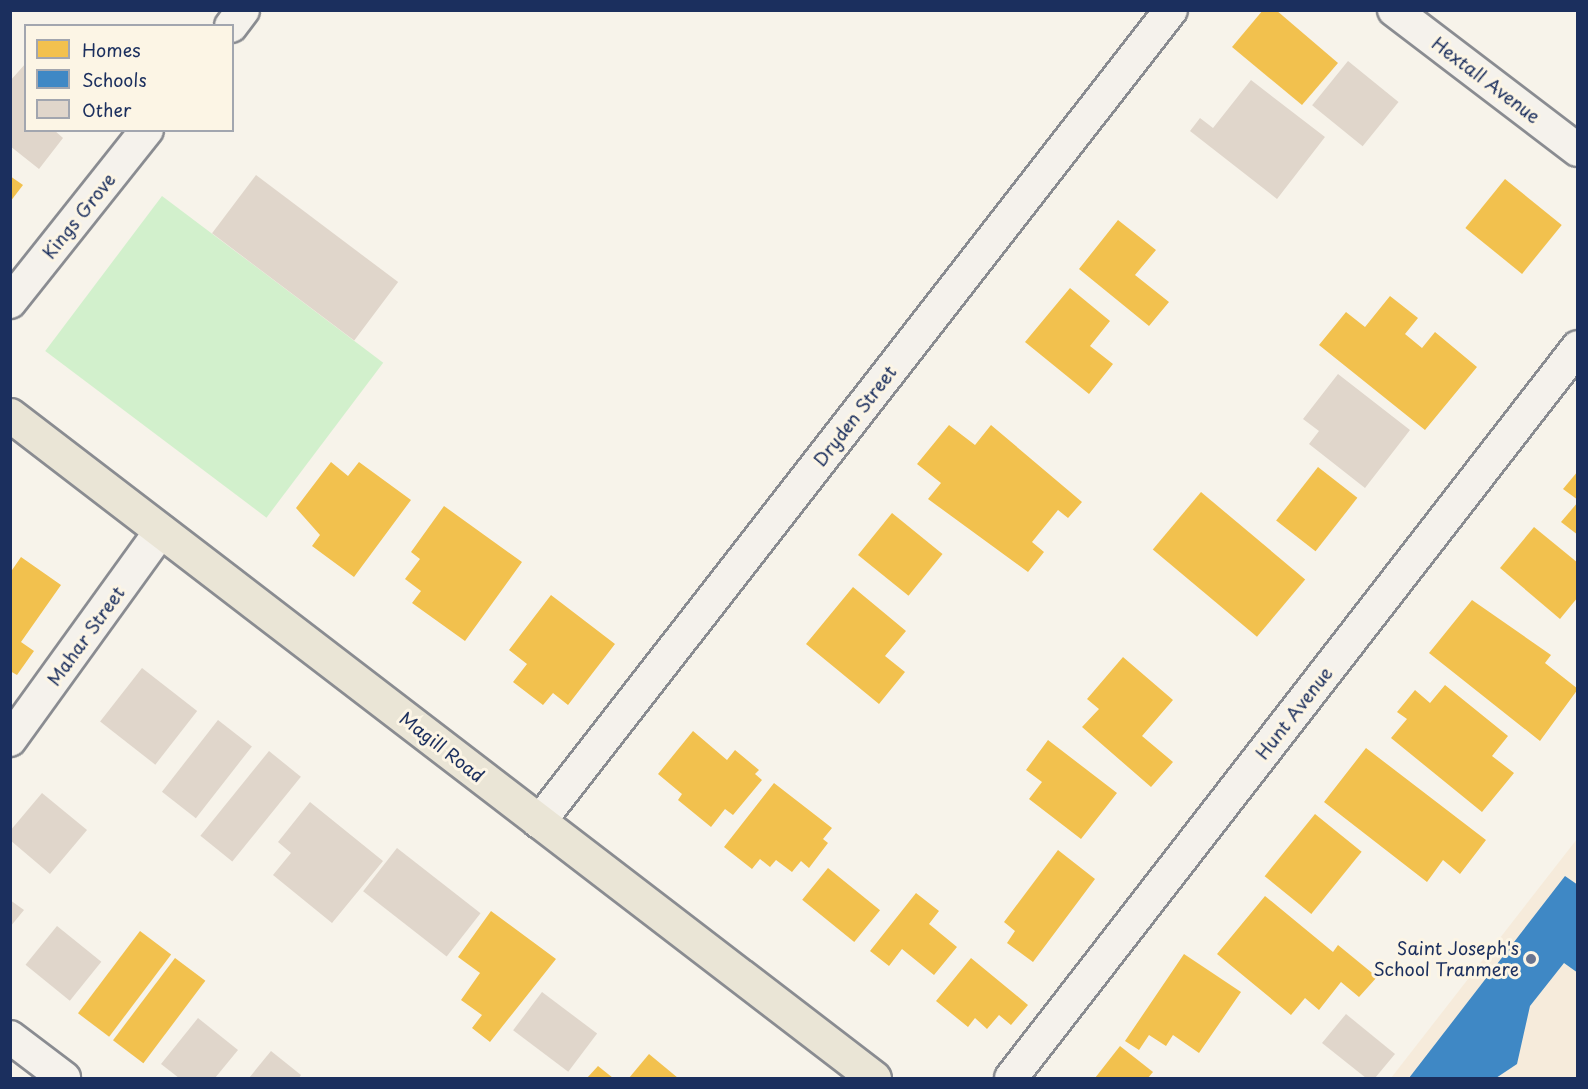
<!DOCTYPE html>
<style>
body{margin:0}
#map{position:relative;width:1588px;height:1089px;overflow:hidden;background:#f7f3ea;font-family:"Playpen Sans",sans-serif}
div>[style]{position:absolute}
.built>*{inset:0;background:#f6ebdb}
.green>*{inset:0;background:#d2f0cc;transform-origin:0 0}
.homes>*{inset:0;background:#f2c14e;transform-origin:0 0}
.schools>*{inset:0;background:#3f88c5}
.building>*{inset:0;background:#e0d6cb;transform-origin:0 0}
.roads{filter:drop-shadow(2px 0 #8a8c91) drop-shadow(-2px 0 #8a8c91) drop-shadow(0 2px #8a8c91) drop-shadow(0 -2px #8a8c91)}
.minor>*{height:32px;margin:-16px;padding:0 16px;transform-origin:16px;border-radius:16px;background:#f5f2ec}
.major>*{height:33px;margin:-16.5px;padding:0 16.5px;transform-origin:16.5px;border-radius:16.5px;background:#eae5d6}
.dots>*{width:16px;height:16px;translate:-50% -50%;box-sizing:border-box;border:3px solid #fcf5e5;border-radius:50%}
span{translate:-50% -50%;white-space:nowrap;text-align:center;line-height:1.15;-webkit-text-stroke:6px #fcf5e5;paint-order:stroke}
.street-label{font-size:18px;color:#1b2f5e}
.poi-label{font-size:18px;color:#1b2f5e}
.right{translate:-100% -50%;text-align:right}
.frame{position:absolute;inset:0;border:12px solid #1b2f5e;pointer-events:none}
.legend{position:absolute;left:24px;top:24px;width:210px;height:108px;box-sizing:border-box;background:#fcf5e5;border:2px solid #a2a6af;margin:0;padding:8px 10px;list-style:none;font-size:18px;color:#1b2f5e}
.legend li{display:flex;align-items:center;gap:12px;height:30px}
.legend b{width:30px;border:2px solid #a2a6af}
</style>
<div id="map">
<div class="built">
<div style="clip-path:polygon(1577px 839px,1577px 1078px,1391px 1078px)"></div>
</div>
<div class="green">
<div style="left:162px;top:196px;width:277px;height:194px;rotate:37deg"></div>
</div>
<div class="homes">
<div style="clip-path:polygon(1263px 10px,1276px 10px,1338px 63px,1302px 105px,1232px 47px)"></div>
<div style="clip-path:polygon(10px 176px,23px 185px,10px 202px)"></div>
<div style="left:1505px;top:179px;width:73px;height:63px;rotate:39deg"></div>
<div style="clip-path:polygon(1118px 220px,1156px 250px,1135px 275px,1169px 302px,1149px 326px,1079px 269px)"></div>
<div style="clip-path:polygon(1070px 288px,1110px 321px,1090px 346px,1113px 364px,1089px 394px,1025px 342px)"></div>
<div style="clip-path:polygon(1390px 296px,1418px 318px,1405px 334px,1422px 348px,1435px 332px,1477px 367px,1425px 430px,1319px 345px,1346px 312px,1365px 327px)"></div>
<div style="clip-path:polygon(949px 425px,975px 445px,991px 425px,1082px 502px,1068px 518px,1058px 510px,1032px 542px,1044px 552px,1028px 572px,928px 499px,941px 483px,917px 464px)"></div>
<div style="clip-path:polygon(331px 462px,348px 476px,359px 462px,411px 500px,354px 577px,312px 546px,320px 535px,296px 508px)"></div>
<div style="left:1318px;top:467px;width:50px;height:68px;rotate:38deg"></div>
<div style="clip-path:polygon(1578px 471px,1578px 500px,1563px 489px)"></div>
<div style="left:1201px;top:492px;width:136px;height:75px;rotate:40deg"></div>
<div style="clip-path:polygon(1578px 502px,1578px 535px,1561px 522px)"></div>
<div style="clip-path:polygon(444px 506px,522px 562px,465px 641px,412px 603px,421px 591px,405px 579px,420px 559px,411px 552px)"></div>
<div style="left:892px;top:513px;width:65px;height:54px;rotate:39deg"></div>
<div style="clip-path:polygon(1534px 527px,1578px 563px,1578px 597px,1560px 619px,1500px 568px)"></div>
<div style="clip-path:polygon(21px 557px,61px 585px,21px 642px,34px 651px,17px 675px,10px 671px,10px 573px)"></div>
<div style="clip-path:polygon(853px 587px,906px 631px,885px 656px,905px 672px,879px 704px,806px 644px)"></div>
<div style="clip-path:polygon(551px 595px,615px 644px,568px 705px,553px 693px,543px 705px,513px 682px,527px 664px,509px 650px)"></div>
<div style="clip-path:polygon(1472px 600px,1551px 655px,1545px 663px,1578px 689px,1540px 741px,1429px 653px)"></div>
<div style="clip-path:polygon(1123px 657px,1173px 700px,1142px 736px,1173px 762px,1151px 787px,1082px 727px,1099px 709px,1087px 699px)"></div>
<div style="clip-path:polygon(1445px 685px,1508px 736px,1492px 756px,1514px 773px,1482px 812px,1391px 738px,1407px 719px,1397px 712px,1415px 690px,1430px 703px)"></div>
<div style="clip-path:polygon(693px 731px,727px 760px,735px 750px,759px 770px,755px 774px,762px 780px,733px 815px,725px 809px,711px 827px,678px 800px,682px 794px,658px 774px)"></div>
<div style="clip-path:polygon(1048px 740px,1117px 793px,1081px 839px,1029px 799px,1042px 782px,1026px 770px)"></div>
<div style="clip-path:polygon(1366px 748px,1486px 840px,1460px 874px,1443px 860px,1427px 882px,1324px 802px)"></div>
<div style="clip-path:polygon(774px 783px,832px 828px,823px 839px,828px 843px,809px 868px,801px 861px,792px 872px,776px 860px,770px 867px,760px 859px,752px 869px,724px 847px)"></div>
<div style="left:1315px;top:814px;width:60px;height:80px;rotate:39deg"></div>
<div style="clip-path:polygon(1058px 850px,1095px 879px,1033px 962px,1007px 943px,1015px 931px,1004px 922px)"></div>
<div style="left:828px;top:868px;width:67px;height:41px;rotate:39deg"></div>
<div style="clip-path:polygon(916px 893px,939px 911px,929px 924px,957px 947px,934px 975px,902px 949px,889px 966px,870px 951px)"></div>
<div style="clip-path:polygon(1265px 896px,1333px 952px,1338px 945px,1377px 977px,1359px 997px,1341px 982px,1319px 1010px,1305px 998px,1291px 1015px,1217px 954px)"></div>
<div style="clip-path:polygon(491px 911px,556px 959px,490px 1042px,472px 1028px,482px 1015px,461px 1000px,480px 973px,458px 957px)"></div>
<div style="left:140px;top:931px;width:39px;height:103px;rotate:37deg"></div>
<div style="clip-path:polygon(1184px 954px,1241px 992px,1199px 1053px,1173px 1035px,1166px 1046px,1149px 1035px,1139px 1050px,1125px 1041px)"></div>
<div style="left:175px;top:958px;width:38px;height:103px;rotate:37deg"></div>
<div style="clip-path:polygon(971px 958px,1028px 1005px,1011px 1025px,999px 1015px,987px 1029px,975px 1018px,968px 1027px,936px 1001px)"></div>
<div style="clip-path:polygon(1120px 1046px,1153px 1072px,1148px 1078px,1095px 1078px)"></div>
<div style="clip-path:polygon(649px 1054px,678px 1078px,629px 1078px)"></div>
<div style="clip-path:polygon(598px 1066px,613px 1078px,587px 1078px)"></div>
</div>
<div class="schools">
<div style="clip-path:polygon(1565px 876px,1578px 885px,1578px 973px,1564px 963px,1530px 1006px,1517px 1064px,1496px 1078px,1409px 1078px)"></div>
</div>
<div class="building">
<div style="left:1348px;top:61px;width:65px;height:57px;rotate:39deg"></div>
<div style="clip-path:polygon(26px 63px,26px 130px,54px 130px,63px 138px,39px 169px,10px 146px,10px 81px)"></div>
<div style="clip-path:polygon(1251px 80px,1325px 137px,1277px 199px,1190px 131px,1200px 118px,1213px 128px)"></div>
<div style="left:256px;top:175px;width:178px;height:73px;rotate:37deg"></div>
<div style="clip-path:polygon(1338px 374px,1410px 430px,1365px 488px,1309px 444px,1319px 431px,1303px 419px)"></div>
<div style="left:142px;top:668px;width:70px;height:68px;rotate:38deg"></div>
<div style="left:218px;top:720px;width:43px;height:91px;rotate:38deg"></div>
<div style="left:269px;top:751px;width:41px;height:109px;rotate:39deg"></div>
<div style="clip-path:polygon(42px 793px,87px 830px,50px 874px,10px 840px,10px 831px)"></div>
<div style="clip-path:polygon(310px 802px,383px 861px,332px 923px,273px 875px,291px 853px,278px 842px)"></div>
<div style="left:397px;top:848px;width:106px;height:55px;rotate:38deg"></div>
<div style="clip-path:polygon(10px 900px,24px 910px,10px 927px)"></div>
<div style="left:57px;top:926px;width:57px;height:50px;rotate:39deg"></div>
<div style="left:542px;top:992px;width:69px;height:48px;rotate:37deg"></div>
<div style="clip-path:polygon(1346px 1014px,1395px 1054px,1375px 1078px,1366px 1078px,1322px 1043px)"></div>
<div style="clip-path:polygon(198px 1018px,238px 1050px,215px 1078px,179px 1078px,161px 1064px)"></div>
<div style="clip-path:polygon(271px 1051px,301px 1075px,299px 1078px,249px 1078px)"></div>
</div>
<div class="roads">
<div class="minor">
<div style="left:1394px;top:10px;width:231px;rotate:37.3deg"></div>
<div style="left:231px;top:26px;width:20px;rotate:-53deg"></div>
<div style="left:10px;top:302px;width:220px;rotate:-51.5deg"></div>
<div style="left:10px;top:740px;width:258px;rotate:-54.2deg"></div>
<div style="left:539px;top:822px;width:1029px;rotate:-52.11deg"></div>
<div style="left:10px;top:1037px;width:68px;rotate:37.2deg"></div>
<div style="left:1011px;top:1078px;width:925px;rotate:-52.2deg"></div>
</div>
<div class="major">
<div style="left:10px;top:415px;width:1089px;rotate:37.5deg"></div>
</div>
</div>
<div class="dots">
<div style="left:1531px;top:959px;background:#68748f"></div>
</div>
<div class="street-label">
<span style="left:1486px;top:80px;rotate:37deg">Hextall Avenue</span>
<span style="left:79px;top:216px;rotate:-51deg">Kings Grove</span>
<span style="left:855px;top:416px;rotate:-52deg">Dryden Street</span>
<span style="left:86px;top:636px;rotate:-54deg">Mahar Street</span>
<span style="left:1294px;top:713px;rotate:-52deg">Hunt Avenue</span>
<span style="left:442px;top:747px;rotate:38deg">Magill Road</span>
</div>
<div class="poi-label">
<span class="right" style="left:1519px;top:959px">Saint Joseph's<br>School Tranmere</span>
</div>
<div class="frame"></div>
<ul class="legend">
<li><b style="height:16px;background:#f2c14e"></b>Homes</li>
<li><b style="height:16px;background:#3f88c5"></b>Schools</li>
<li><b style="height:16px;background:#e0d6cb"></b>Other</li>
</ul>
</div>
